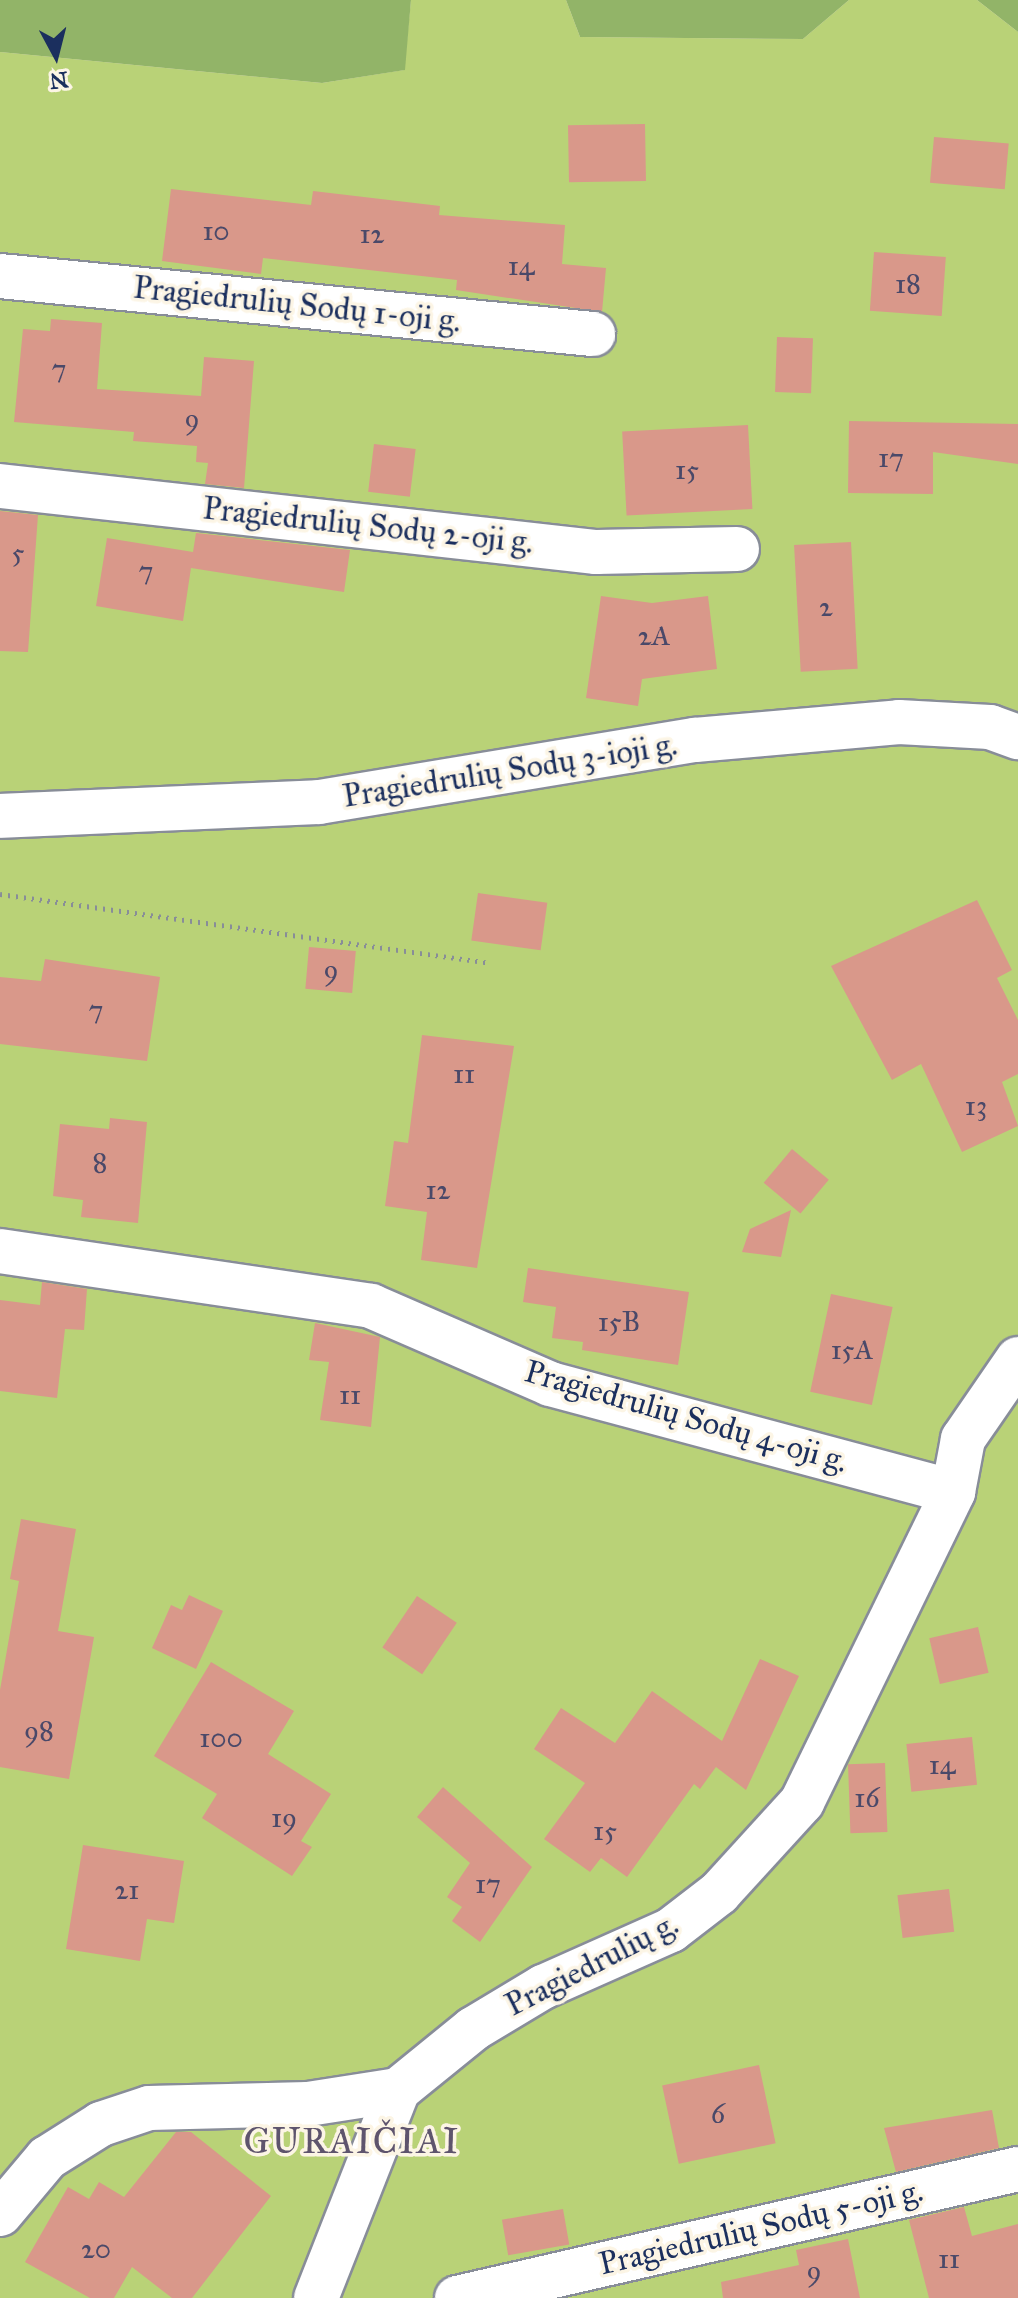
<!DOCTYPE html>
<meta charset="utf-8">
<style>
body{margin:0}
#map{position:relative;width:1018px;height:2298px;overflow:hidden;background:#f6ebd3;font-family:"IM FELL Great Primer",serif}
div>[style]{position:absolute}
.green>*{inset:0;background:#b9d277}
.forest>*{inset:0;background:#92b468}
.building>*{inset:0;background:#d9988a;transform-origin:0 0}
.path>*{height:5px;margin-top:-2.5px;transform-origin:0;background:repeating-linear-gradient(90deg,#888d98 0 2px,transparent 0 8px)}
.roads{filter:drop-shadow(2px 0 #888d98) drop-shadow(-2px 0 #888d98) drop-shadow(0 2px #888d98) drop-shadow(0 -2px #888d98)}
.minor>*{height:44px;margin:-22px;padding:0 22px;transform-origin:22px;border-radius:22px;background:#fff}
span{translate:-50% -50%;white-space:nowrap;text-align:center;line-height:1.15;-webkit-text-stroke:7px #fcf5e5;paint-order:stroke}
.number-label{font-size:28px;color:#4a4969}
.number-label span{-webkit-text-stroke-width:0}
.street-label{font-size:32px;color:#1b2f5e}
.quarter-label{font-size:36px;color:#5e546d;letter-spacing:2px}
.north{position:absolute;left:16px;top:16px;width:80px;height:80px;-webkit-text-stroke:6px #fcf5e5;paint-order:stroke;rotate:173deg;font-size:22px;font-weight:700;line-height:32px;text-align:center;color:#1b2f5e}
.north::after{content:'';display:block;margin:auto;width:28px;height:36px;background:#1b2f5e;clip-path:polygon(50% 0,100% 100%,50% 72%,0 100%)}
</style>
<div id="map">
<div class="green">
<div style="clip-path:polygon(411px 0,566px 0,580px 37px,803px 39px,849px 0,977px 0,1018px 32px,1018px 2298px,0 2298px,0 52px,322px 83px,404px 70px)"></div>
</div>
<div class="forest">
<div style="clip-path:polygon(0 0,411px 0,405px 70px,322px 83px,0 52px)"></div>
<div style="clip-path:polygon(566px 0,849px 0,803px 39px,580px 37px)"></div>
<div style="clip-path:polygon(977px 0,1018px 0,1018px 32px)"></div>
</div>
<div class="building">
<div style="left:645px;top:124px;width:57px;height:77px;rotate:89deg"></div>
<div style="left:934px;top:137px;width:75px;height:46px;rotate:5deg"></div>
<div style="clip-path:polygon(171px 189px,311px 205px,313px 191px,440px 206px,439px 215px,565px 225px,562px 264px,606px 268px,602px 312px,456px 290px,457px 280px,263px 258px,261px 274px,162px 261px)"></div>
<div style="left:874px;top:252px;width:72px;height:59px;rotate:4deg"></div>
<div style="clip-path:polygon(51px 319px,102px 323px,97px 389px,201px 396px,204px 357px,254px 361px,244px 488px,205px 484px,208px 463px,196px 462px,197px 446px,133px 441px,134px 432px,14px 422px,23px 329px,50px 331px)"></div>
<div style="left:777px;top:337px;width:36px;height:55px;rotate:2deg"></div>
<div style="clip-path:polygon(849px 421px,1018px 424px,1018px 464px,933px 452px,933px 494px,848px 493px)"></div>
<div style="left:748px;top:425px;width:84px;height:126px;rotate:87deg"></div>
<div style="left:374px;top:444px;width:42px;height:48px;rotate:7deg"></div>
<div style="clip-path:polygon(0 511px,38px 515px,28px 652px,0 651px)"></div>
<div style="clip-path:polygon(196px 533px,350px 550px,344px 592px,191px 568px,183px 621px,96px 606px,107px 538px,193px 552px)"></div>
<div style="left:851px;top:542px;width:127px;height:57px;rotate:87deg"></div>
<div style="clip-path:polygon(601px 596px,652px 603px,708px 596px,717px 669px,642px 679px,638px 706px,586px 698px)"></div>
<div style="left:478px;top:893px;width:70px;height:48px;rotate:8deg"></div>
<div style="clip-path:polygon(977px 900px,1012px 970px,997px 978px,1018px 1020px,1018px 1074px,1002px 1082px,1018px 1126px,962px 1152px,921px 1064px,892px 1080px,831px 966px)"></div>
<div style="left:309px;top:947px;width:47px;height:42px;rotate:5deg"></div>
<div style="clip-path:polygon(45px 959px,160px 977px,147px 1061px,0 1044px,0 977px,41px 981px)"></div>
<div style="clip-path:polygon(422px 1035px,514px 1046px,477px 1268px,421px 1260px,427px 1212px,385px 1206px,394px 1141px,408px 1143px)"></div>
<div style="clip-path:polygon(110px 1118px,147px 1122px,138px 1223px,81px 1217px,83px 1200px,53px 1196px,60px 1124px,109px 1129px)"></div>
<div style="left:792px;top:1149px;width:48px;height:44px;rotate:40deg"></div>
<div style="clip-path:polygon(791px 1210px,781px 1257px,742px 1252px,750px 1229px)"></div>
<div style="clip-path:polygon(528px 1268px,689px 1292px,678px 1365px,582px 1350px,583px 1342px,552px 1338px,556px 1307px,523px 1302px)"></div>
<div style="clip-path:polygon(42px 1282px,87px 1289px,84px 1330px,65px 1329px,57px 1398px,0 1391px,0 1300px,40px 1305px)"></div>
<div style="left:831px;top:1294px;width:63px;height:100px;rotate:12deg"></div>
<div style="clip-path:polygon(315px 1323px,380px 1337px,371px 1427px,320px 1420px,329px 1362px,309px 1360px)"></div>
<div style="clip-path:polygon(21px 1519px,76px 1529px,58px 1631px,94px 1637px,69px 1779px,0 1767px,0 1690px,19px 1581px,10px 1579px)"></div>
<div style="clip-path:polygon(189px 1595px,223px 1611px,196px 1669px,152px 1648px,171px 1605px,182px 1610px)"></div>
<div style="left:417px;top:1596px;width:48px;height:62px;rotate:34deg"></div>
<div style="left:978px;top:1627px;width:47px;height:50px;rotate:77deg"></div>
<div style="clip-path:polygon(760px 1659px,799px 1676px,746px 1790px,716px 1767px,700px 1789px,694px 1784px,627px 1877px,601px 1858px,590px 1872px,544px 1839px,585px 1783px,534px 1749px,561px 1708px,615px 1743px,652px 1691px,722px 1741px)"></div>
<div style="clip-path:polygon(211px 1662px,294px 1711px,268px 1754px,331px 1794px,301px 1841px,312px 1847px,292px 1876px,202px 1818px,217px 1794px,154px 1756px)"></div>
<div style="left:972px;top:1737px;width:48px;height:66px;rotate:84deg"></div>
<div style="left:885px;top:1763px;width:69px;height:37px;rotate:88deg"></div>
<div style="clip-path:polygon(443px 1787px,532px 1867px,480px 1942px,452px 1921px,462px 1907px,447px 1897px,470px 1863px,417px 1817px)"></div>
<div style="clip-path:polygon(83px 1845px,184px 1861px,174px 1923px,147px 1919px,140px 1961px,66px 1949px)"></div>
<div style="left:949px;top:1889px;width:43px;height:52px;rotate:83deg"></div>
<div style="left:759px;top:2065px;width:80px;height:99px;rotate:78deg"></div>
<div style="clip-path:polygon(992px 2110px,999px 2148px,896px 2172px,884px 2128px)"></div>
<div style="clip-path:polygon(176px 2132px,191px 2132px,271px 2196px,192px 2298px,172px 2298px,132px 2267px,114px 2298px,90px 2298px,25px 2262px,68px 2187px,89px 2199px,99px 2182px,124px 2197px)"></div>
<div style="clip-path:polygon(964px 2207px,972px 2236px,1018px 2224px,1018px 2298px,929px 2298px,909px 2220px)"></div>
<div style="left:563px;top:2209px;width:36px;height:62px;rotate:80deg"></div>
<div style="clip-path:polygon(848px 2239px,860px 2298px,723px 2298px,721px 2282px,799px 2265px,796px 2250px)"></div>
</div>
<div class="path">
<div style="left:0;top:894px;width:495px;rotate:8deg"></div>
</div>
<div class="roads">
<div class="minor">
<div style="left:0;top:276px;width:596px;rotate:5.59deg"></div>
<div style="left:0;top:486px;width:600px;rotate:6.32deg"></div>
<div style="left:596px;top:552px;width:141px;rotate:-1.2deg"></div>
<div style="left:0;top:816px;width:319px;rotate:-2.5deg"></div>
<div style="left:319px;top:802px;width:381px;rotate:-9.4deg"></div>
<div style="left:695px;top:740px;width:205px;rotate:-5deg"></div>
<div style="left:899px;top:722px;width:91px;rotate:3.1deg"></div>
<div style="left:990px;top:727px;width:30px;rotate:20deg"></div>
<div style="left:0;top:1251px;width:375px;rotate:8.4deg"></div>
<div style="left:371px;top:1306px;width:195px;rotate:23.5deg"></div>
<div style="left:550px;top:1384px;width:417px;rotate:15deg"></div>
<div style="left:0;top:2214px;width:73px;rotate:-50deg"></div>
<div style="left:47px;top:2158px;width:64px;rotate:-32.2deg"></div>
<div style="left:101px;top:2124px;width:51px;rotate:-18.4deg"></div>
<div style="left:149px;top:2108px;width:159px;rotate:-1.4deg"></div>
<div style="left:308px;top:2104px;width:91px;rotate:-8.8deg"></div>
<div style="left:398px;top:2090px;width:97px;rotate:-39.1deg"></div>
<div style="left:473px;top:2029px;width:82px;rotate:-31deg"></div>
<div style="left:543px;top:1987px;width:140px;rotate:-24deg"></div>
<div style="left:671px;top:1930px;width:61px;rotate:-37.6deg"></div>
<div style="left:719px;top:1893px;width:123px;rotate:-47.6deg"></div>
<div style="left:802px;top:1802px;width:345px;rotate:-64deg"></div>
<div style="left:953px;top:1492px;width:54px;rotate:-79.3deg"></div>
<div style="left:963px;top:1439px;width:97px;rotate:-55.5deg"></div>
<div style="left:316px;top:2298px;width:224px;rotate:-68.5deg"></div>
<div style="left:457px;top:2298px;width:576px;rotate:-12.95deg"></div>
</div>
</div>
<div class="number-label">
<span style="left:216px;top:231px">10</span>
<span style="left:372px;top:234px">12</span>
<span style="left:521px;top:266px">14</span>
<span style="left:908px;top:284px">18</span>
<span style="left:59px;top:369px">7</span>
<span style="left:192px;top:419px">9</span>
<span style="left:891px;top:458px">17</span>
<span style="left:687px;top:470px">15</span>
<span style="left:18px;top:553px">5</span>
<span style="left:146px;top:571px">7</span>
<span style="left:826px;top:607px">2</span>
<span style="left:654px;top:636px">2A</span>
<span style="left:331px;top:970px">9</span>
<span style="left:96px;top:1010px">7</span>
<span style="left:464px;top:1074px">11</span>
<span style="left:976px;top:1106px">13</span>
<span style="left:100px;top:1163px">8</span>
<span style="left:438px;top:1190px">12</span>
<span style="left:619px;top:1322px">15B</span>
<span style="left:852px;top:1350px">15A</span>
<span style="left:350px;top:1395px">11</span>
<span style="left:39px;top:1731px">98</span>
<span style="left:221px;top:1738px">100</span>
<span style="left:942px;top:1765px">14</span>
<span style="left:867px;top:1798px">16</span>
<span style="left:284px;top:1818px">19</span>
<span style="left:605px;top:1831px">15</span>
<span style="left:488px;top:1884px">17</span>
<span style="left:127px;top:1890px">21</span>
<span style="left:718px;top:2114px">6</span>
<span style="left:96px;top:2249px">20</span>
<span style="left:949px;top:2259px">11</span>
<span style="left:814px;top:2271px">9</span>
</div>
<div class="street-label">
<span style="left:297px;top:305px;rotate:6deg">Pragiedrulių Sodų 1-oji g.</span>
<span style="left:368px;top:526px;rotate:6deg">Pragiedrulių Sodų 2-oji g.</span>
<span style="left:510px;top:771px;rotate:-9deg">Pragiedrulių Sodų 3-ioji g.</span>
<span style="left:686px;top:1417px;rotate:16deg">Pragiedrulių Sodų 4-oji g.</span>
<span style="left:592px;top:1965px;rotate:-27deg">Pragiedrulių g.</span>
<span style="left:761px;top:2228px;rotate:-13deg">Pragiedrulių Sodų 5-oji g.</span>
</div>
<div class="quarter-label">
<span style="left:352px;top:2142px">GURAIČIAI</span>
</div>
<div class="north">N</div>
</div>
